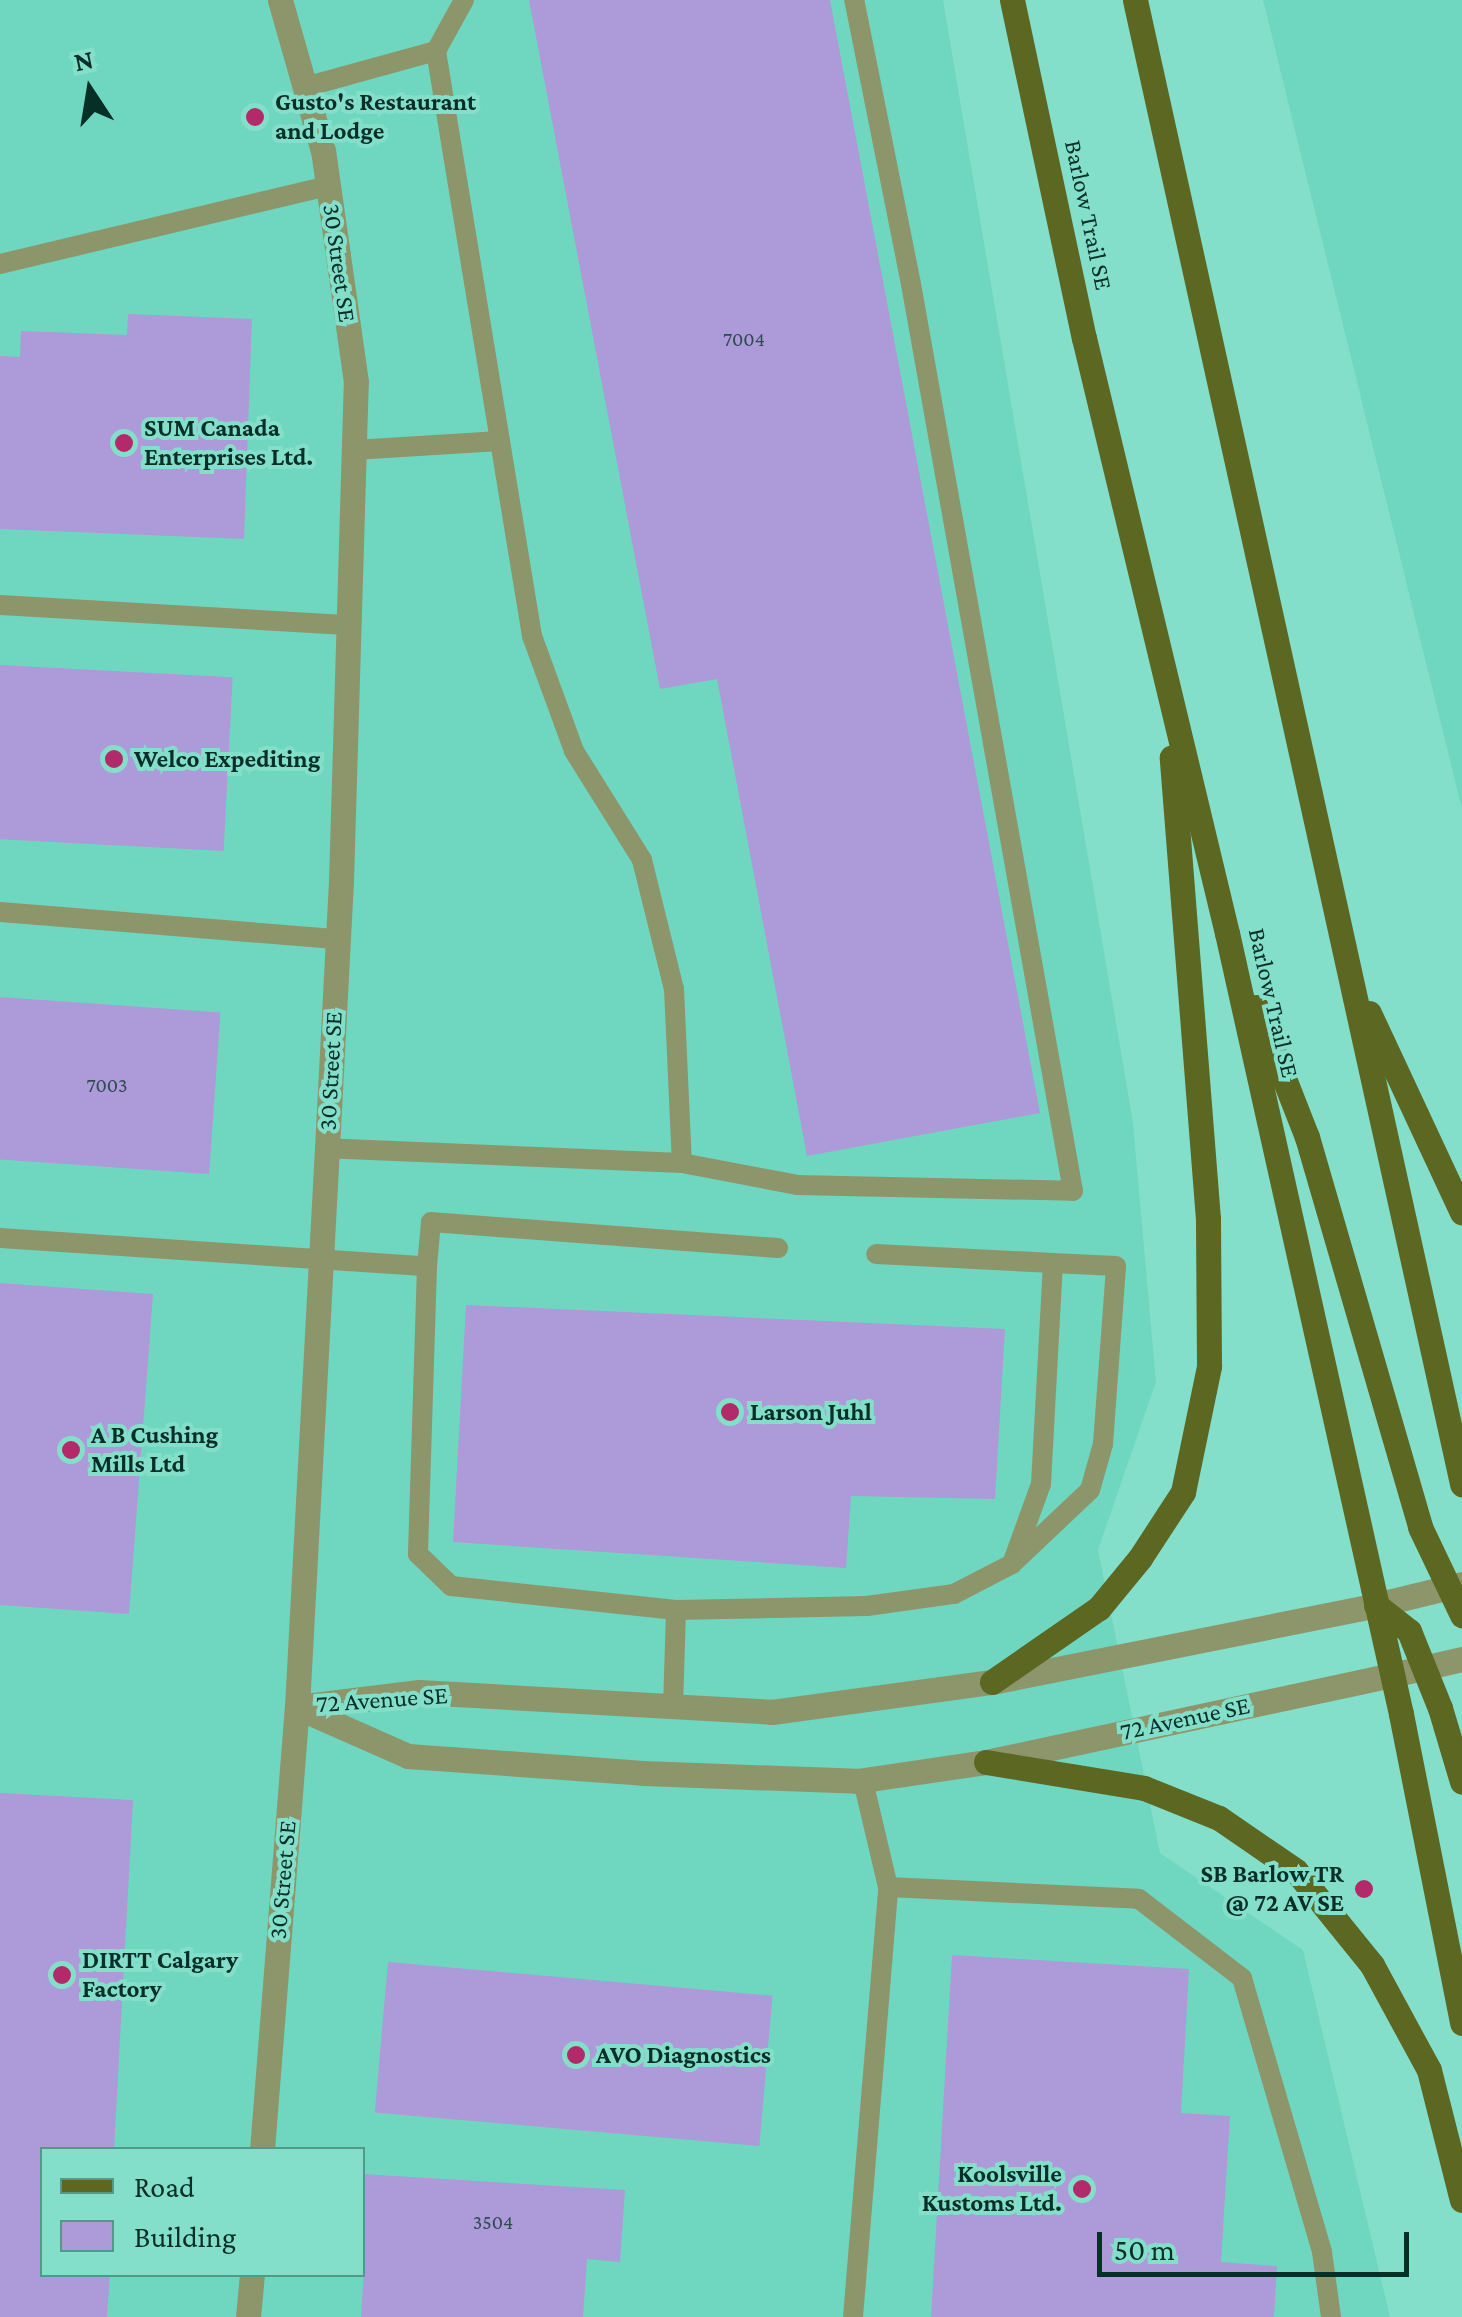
<!DOCTYPE html>
<style>
body{margin:0}
#map{position:relative;width:1462px;height:2317px;overflow:hidden;background:#84dfca;font-family:"Crimson Pro",serif}
div>[style]{position:absolute}
.built>*{inset:0;background:#6fd7c0}
.building>*{inset:0;background:#ad9ad9;transform-origin:0 0}
.service>*{height:20px;margin:-10px;padding:0 10px;transform-origin:10px;border-radius:10px;background:#8d966b}
.minor>*{height:25px;margin:-12.5px;padding:0 12.5px;transform-origin:12.5px;border-radius:12.5px;background:#8d966b}
.tertiary>*{height:25px;margin:-12.5px;padding:0 12.5px;transform-origin:12.5px;border-radius:12.5px;background:#8d966b}
.primary>*{height:25px;margin:-12.5px;padding:0 12.5px;transform-origin:12.5px;border-radius:12.5px;background:#5c6722}
.dots>*{width:28px;height:28px;translate:-50% -50%;box-sizing:border-box;border:5px solid #84dfca;border-radius:50%}
span{translate:-50% -50%;white-space:nowrap;text-align:center;line-height:1.15;-webkit-text-stroke:8px #84dfca;paint-order:stroke}
.number-label{font-size:20px;color:#304a54}
.number-label span{-webkit-text-stroke-width:0}
.poi-label{font-size:25px;color:#062f28;font-weight:700}
.left{translate:0 -50%;text-align:left}
.right{translate:-100% -50%;text-align:right}
.street-label{font-size:25px;color:#062f28}
.legend{position:absolute;left:40px;top:2147px;width:325px;height:130px;box-sizing:border-box;background:#84dfca;border:2px solid #529989;margin:0;padding:12px 18px;list-style:none;font-size:30px;color:#062f28}
.legend li{display:flex;align-items:center;gap:20px;height:50px}
.legend b{width:50px;border:2px solid #529989}
.north{position:absolute;left:40px;top:40px;width:100px;height:100px;-webkit-text-stroke:8px #84dfca;paint-order:stroke;rotate:348deg;font-size:28px;font-weight:700;line-height:40px;text-align:center;color:#062f28}
.north::after{content:'';display:block;margin:auto;width:35px;height:45px;background:#062f28;clip-path:polygon(50% 0,100% 100%,50% 72%,0 100%)}
.scale{position:absolute;left:1097px;top:2232px;width:312px;height:45px;box-sizing:border-box;border:5px solid #062f28;border-top:0;padding-left:12px;font-size:30px;line-height:35px;white-space:nowrap;color:#062f28;-webkit-text-stroke:8px #84dfca;paint-order:stroke}
</style>
<div id="map">
<div class="built">
<div style="clip-path:polygon(evenodd,0 0,943px 0,1133px 1123px,1156px 1382px,1098px 1550px,1160px 1853px,1303px 1950px,1390px 2317px,0 2317px,0 0,42px 2150px,362px 2150px,362px 2274px,42px 2274px,42px 2150px)"></div>
<div style="clip-path:polygon(1263px 0,1462px 0,1462px 809px)"></div>
</div>
<div class="building">
<div style="clip-path:polygon(529px 0,830px 0,1040px 1113px,807px 1156px,717px 679px,660px 689px)"></div>
<div style="clip-path:polygon(128px 314px,252px 319px,244px 539px,0 529px,0 356px,20px 357px,21px 331px,127px 335px)"></div>
<div style="left:0;top:665px;width:233px;height:174px;rotate:3deg"></div>
<div style="left:0;top:997px;width:221px;height:162px;rotate:4deg"></div>
<div style="clip-path:polygon(0 1283px,153px 1294px,129px 1614px,0 1605px)"></div>
<div style="clip-path:polygon(466px 1305px,1005px 1329px,995px 1499px,851px 1496px,846px 1568px,453px 1542px)"></div>
<div style="clip-path:polygon(0 1793px,133px 1800px,114px 2150px,42px 2150px,42px 2274px,110px 2274px,107px 2317px,0 2317px)"></div>
<div style="clip-path:polygon(952px 1955px,1189px 1969px,1181px 2113px,1230px 2116px,1221px 2262px,1277px 2266px,1274px 2317px,931px 2317px)"></div>
<div style="left:388px;top:1962px;width:386px;height:151px;rotate:5deg"></div>
<div style="clip-path:polygon(362px 2174px,625px 2190px,620px 2262px,587px 2259px,583px 2317px,361px 2317px,365px 2253px)"></div>
</div>
<div class="service">
<div style="left:436px;top:51px;width:58px;rotate:-61.2deg"></div>
<div style="left:305px;top:87px;width:136px;rotate:-15.4deg"></div>
<div style="left:436px;top:51px;width:593px;rotate:80.68deg"></div>
<div style="left:532px;top:636px;width:122px;rotate:69.9deg"></div>
<div style="left:574px;top:751px;width:128px;rotate:58deg"></div>
<div style="left:642px;top:860px;width:133px;rotate:76.1deg"></div>
<div style="left:674px;top:989px;width:174px;rotate:87.4deg"></div>
<div style="left:682px;top:1163px;width:355px;rotate:-177.6deg"></div>
<div style="left:0;top:264px;width:337px;rotate:-13.4deg"></div>
<div style="left:354px;top:450px;width:146px;rotate:-3.5deg"></div>
<div style="left:0;top:605px;width:351px;rotate:3.3deg"></div>
<div style="left:0;top:912px;width:339px;rotate:4.6deg"></div>
<div style="left:682px;top:1163px;width:117px;rotate:10.8deg"></div>
<div style="left:797px;top:1185px;width:276px;rotate:1.2deg"></div>
<div style="left:1073px;top:1191px;width:921px;rotate:-100.13deg"></div>
<div style="left:911px;top:284px;width:290px;rotate:-101.3deg"></div>
<div style="left:0;top:1238px;width:428px;rotate:3.8deg"></div>
<div style="left:427px;top:1266px;width:288px;rotate:91.8deg"></div>
<div style="left:418px;top:1554px;width:46px;rotate:44.1deg"></div>
<div style="left:451px;top:1586px;width:226px;rotate:6.1deg"></div>
<div style="left:427px;top:1266px;width:44px;rotate:-84.8deg"></div>
<div style="left:431px;top:1222px;width:348px;rotate:4.3deg"></div>
<div style="left:1015px;top:1561px;width:103px;rotate:-43.4deg"></div>
<div style="left:1090px;top:1490px;width:48px;rotate:-74.2deg"></div>
<div style="left:1103px;top:1444px;width:178px;rotate:-85.8deg"></div>
<div style="left:1116px;top:1266px;width:63px;rotate:-177.3deg"></div>
<div style="left:673px;top:1707px;width:97px;rotate:-88.2deg"></div>
<div style="left:676px;top:1610px;width:191px;rotate:-1.2deg"></div>
<div style="left:867px;top:1606px;width:88px;rotate:-7.9deg"></div>
<div style="left:954px;top:1594px;width:65px;rotate:-27.3deg"></div>
<div style="left:1012px;top:1564px;width:85px;rotate:-70.1deg"></div>
<div style="left:1041px;top:1484px;width:221px;rotate:-86.9deg"></div>
<div style="left:1053px;top:1263px;width:177px;rotate:-177.1deg"></div>
<div style="left:863px;top:1781px;width:109px;rotate:76.7deg"></div>
<div style="left:853px;top:2317px;width:431px;rotate:-85.3deg"></div>
<div style="left:888px;top:1887px;width:251px;rotate:2.7deg"></div>
<div style="left:1139px;top:1899px;width:130px;rotate:37.5deg"></div>
<div style="left:1242px;top:1978px;width:285px;rotate:73.7deg"></div>
<div style="left:1322px;top:2252px;width:66px;rotate:82.1deg"></div>
</div>
<div class="minor">
<div style="left:297px;top:1707px;width:121px;rotate:23.8deg"></div>
<div style="left:408px;top:1756px;width:236px;rotate:4.1deg"></div>
<div style="left:643px;top:1773px;width:214px;rotate:2.1deg"></div>
<div style="left:857px;top:1781px;width:130px;rotate:-8.4deg"></div>
<div style="left:986px;top:1762px;width:415px;rotate:-12.1deg"></div>
<div style="left:297px;top:1707px;width:123px;rotate:-7deg"></div>
<div style="left:419px;top:1692px;width:354px;rotate:3.2deg"></div>
<div style="left:772px;top:1712px;width:222px;rotate:-7.8deg"></div>
<div style="left:992px;top:1682px;width:392px;rotate:-11.3deg"></div>
<div style="left:262px;top:2150px;width:444px;rotate:-85.5deg"></div>
<div style="left:297px;top:1707px;width:560px;rotate:-86.93deg"></div>
<div style="left:327px;top:1148px;width:267px;rotate:-87deg"></div>
<div style="left:341px;top:881px;width:499px;rotate:-88.3deg"></div>
<div style="left:356px;top:382px;width:233px;rotate:-98.1deg"></div>
<div style="left:323px;top:151px;width:157px;rotate:-105.9deg"></div>
<div style="left:248px;top:2317px;width:43px;rotate:-84.7deg"></div>
</div>
<div class="tertiary">
<div style="left:1376px;top:1605px;width:89px;rotate:-13.7deg"></div>
<div style="left:1392px;top:1675px;width:72px;rotate:-12.9deg"></div>
</div>
<div class="primary">
<div style="left:1012px;top:0;width:346px;rotate:78deg"></div>
<div style="left:1084px;top:338px;width:612px;rotate:76.49deg"></div>
<div style="left:1227px;top:933px;width:800px;rotate:77.44deg"></div>
<div style="left:1401px;top:1714px;width:315px;rotate:78.8deg"></div>
<div style="left:1135px;top:0;width:1520px;rotate:77.57deg"></div>
<div style="left:1256px;top:1007px;width:140px;rotate:68.6deg"></div>
<div style="left:1307px;top:1137px;width:406px;rotate:73.8deg"></div>
<div style="left:1420px;top:1527px;width:98px;rotate:64.5deg"></div>
<div style="left:1369px;top:1013px;width:220px;rotate:65deg"></div>
<div style="left:1376px;top:1605px;width:42px;rotate:38.2deg"></div>
<div style="left:1409px;top:1631px;width:83px;rotate:68.1deg"></div>
<div style="left:1440px;top:1708px;width:77px;rotate:73.4deg"></div>
<div style="left:992px;top:1682px;width:130px;rotate:-34.7deg"></div>
<div style="left:1099px;top:1608px;width:65px;rotate:-50.6deg"></div>
<div style="left:1140px;top:1558px;width:79px;rotate:-56.9deg"></div>
<div style="left:1183px;top:1492px;width:129px;rotate:-78.3deg"></div>
<div style="left:1209px;top:1366px;width:147px;rotate:-90.4deg"></div>
<div style="left:1208px;top:1219px;width:463px;rotate:-94.5deg"></div>
<div style="left:986px;top:1762px;width:160px;rotate:9.3deg"></div>
<div style="left:1144px;top:1788px;width:81px;rotate:21.8deg"></div>
<div style="left:1219px;top:1818px;width:93px;rotate:34.5deg"></div>
<div style="left:1296px;top:1871px;width:121px;rotate:51deg"></div>
<div style="left:1372px;top:1965px;width:119px;rotate:61.5deg"></div>
<div style="left:1429px;top:2070px;width:134px;rotate:75.8deg"></div>
</div>
<div class="dots">
<div style="left:255px;top:117px;background:#b32a6a"></div>
<div style="left:124px;top:443px;background:#b32a6a"></div>
<div style="left:114px;top:759px;background:#b32a6a"></div>
<div style="left:730px;top:1412px;background:#b32a6a"></div>
<div style="left:71px;top:1450px;background:#b32a6a"></div>
<div style="left:1364px;top:1889px;background:#b32a6a"></div>
<div style="left:62px;top:1975px;background:#b32a6a"></div>
<div style="left:576px;top:2055px;background:#b32a6a"></div>
<div style="left:1082px;top:2189px;background:#b32a6a"></div>
</div>
<div class="number-label">
<span style="left:744px;top:339px">7004</span>
<span style="left:107px;top:1085px">7003</span>
<span style="left:493px;top:2222px">3504</span>
</div>
<div class="poi-label">
<span class="left" style="left:275px;top:117px">Gusto's Restaurant<br>and Lodge</span>
<span class="left" style="left:144px;top:443px">SUM Canada<br>Enterprises Ltd.</span>
<span class="left" style="left:134px;top:759px">Welco Expediting</span>
<span class="left" style="left:750px;top:1412px">Larson Juhl</span>
<span class="left" style="left:91px;top:1450px">A B Cushing<br>Mills Ltd</span>
<span class="right" style="left:1344px;top:1889px">SB Barlow TR<br>@ 72 AV SE</span>
<span class="left" style="left:82px;top:1975px">DIRTT Calgary<br>Factory</span>
<span class="left" style="left:596px;top:2055px">AVO Diagnostics</span>
<span class="right" style="left:1062px;top:2189px">Koolsville<br>Kustoms Ltd.</span>
</div>
<div class="street-label">
<span style="left:1088px;top:215px;rotate:78deg">Barlow Trail SE</span>
<span style="left:339px;top:263px;rotate:82deg">30 Street SE</span>
<span style="left:1273px;top:1003px;rotate:77deg">Barlow Trail SE</span>
<span style="left:331px;top:1071px;rotate:-87deg">30 Street SE</span>
<span style="left:382px;top:1700px;rotate:-4deg">72 Avenue SE</span>
<span style="left:1185px;top:1719px;rotate:-12deg">72 Avenue SE</span>
<span style="left:283px;top:1880px;rotate:-85deg">30 Street SE</span>
</div>
<ul class="legend">
<li><b style="height:12px;background:#5c6722"></b>Road</li>
<li><b style="height:28px;background:#ad9ad9"></b>Building</li>
</ul>
<div class="north">N</div>
<div class="scale">50 m</div>
</div>
